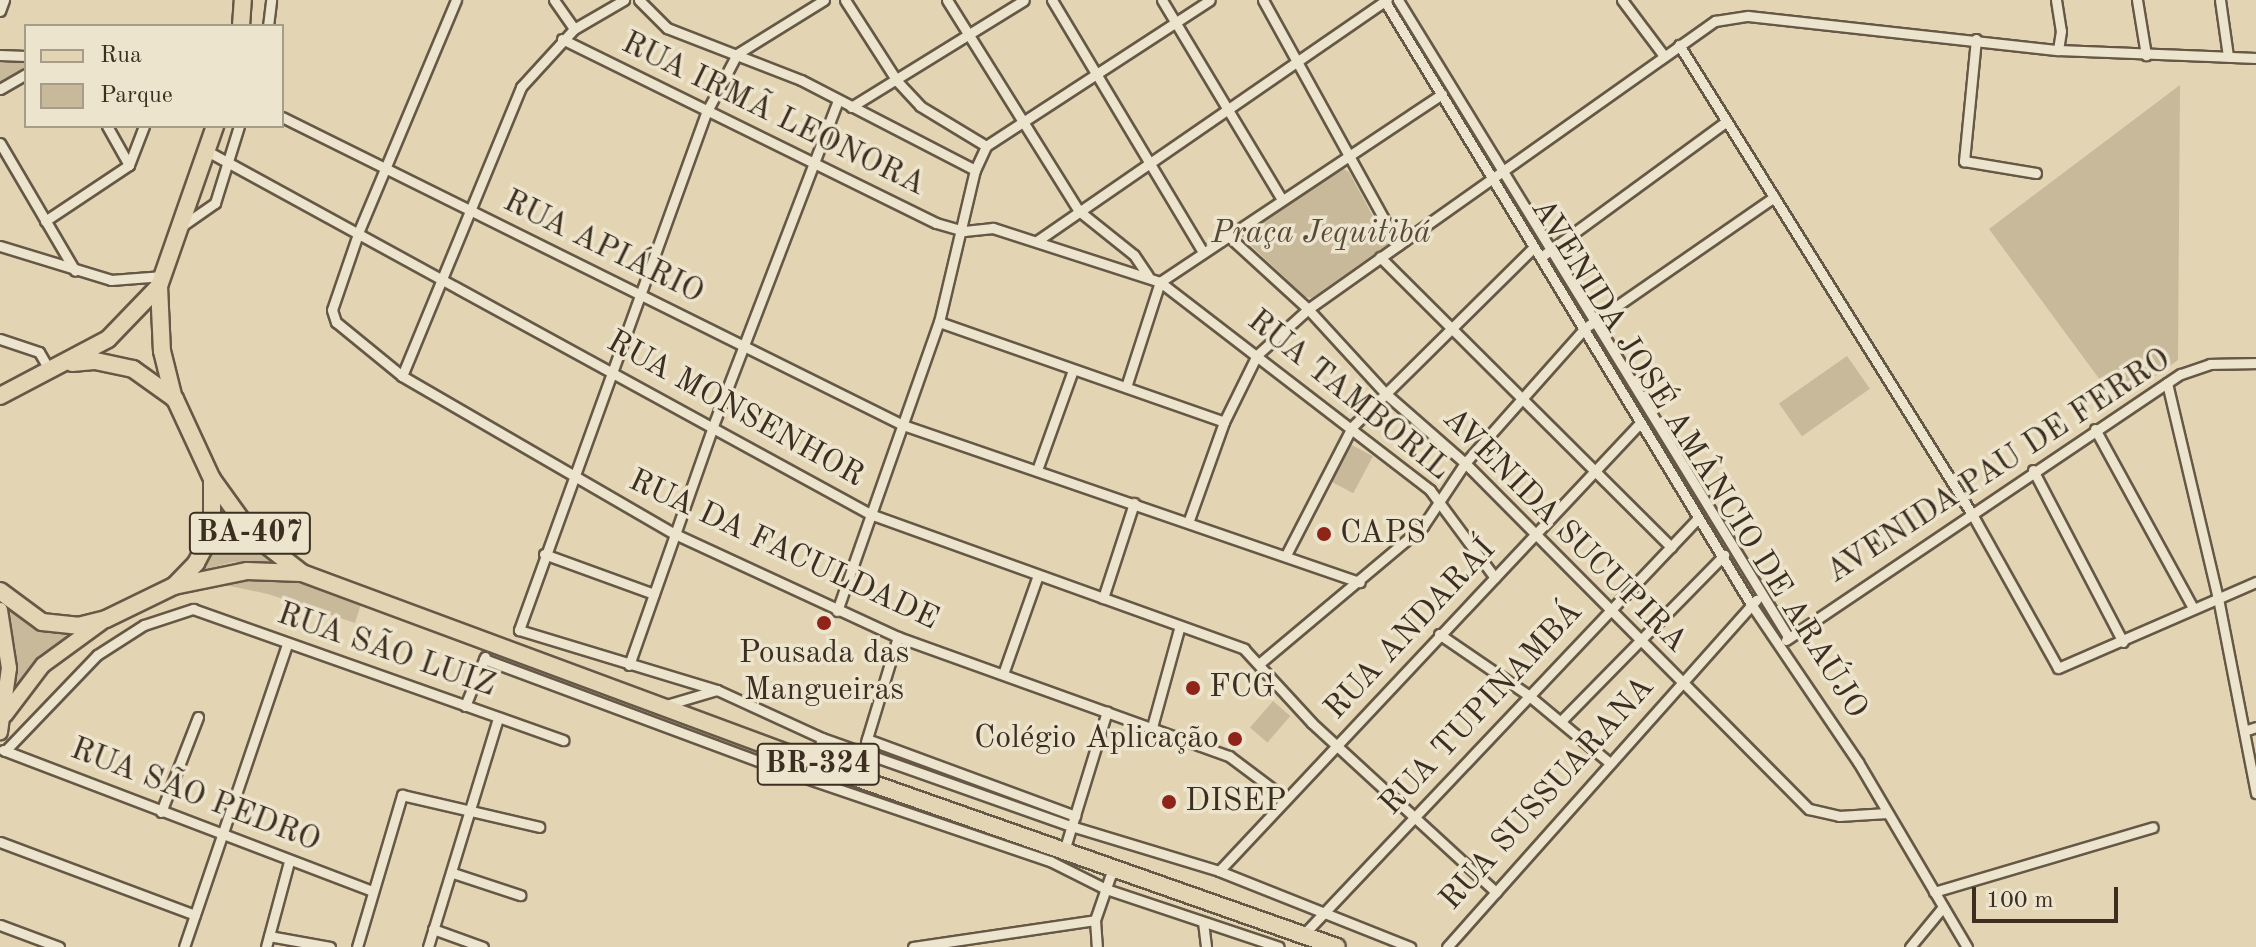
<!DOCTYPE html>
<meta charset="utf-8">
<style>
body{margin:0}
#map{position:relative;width:2256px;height:947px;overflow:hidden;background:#e3d5b3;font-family:"Old Standard TT",serif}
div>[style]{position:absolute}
.green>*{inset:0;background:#c7b99a;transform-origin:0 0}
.roads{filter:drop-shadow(2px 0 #665846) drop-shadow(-2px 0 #665846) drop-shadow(0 2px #665846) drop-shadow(0 -2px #665846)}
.street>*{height:9px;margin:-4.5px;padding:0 4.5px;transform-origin:4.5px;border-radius:4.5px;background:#ede4ce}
.primary>*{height:14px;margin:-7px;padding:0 7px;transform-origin:7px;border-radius:7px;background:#e3d5b3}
.highway>*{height:16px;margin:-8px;padding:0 8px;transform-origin:8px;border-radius:8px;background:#e3d5b3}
.dots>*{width:22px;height:22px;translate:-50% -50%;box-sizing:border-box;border:4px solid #ede4ce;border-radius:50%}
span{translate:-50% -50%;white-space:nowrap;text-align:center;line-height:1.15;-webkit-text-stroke:7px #ede4ce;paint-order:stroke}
.shield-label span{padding:2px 6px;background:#ede4ce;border:2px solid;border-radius:6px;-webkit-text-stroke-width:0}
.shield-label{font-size:30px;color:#3c2f21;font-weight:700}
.street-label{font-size:32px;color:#3c2f21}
.park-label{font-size:32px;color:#584b39;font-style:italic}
.poi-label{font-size:32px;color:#3c2f21}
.left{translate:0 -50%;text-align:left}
.right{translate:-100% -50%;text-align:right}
.legend{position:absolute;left:24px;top:24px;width:260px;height:104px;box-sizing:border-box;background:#ede4ce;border:2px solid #a69c89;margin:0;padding:10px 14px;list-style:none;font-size:24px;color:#3c2f21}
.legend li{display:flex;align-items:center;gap:16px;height:40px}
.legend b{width:40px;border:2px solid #a69c89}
.scale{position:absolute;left:1972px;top:887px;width:146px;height:36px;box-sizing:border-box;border:4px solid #3c2f21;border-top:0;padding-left:10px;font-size:24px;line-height:28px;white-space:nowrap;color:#3c2f21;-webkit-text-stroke:6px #ede4ce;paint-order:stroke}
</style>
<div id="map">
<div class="green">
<div style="clip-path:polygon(0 60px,26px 62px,26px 69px,0 83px)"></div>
<div style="clip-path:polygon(2180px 85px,2178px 360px,2117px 403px,1989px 229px)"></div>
<div style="clip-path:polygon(1338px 166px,1349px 172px,1388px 244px,1312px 298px,1305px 297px,1239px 234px)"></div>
<div style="left:1847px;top:356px;width:40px;height:83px;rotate:55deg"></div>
<div style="left:1350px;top:444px;width:26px;height:42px;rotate:28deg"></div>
<div style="clip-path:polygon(221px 508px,261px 553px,278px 564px,233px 562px,198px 571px,217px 547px)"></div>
<div style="clip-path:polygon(266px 578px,297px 582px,361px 604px,355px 623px,268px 594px,215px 583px)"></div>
<div style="clip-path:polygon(6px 605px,36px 628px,83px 630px,41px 657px,12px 693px,16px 650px)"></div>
<div style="left:1273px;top:701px;width:23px;height:35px;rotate:41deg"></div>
</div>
<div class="roads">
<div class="street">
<div style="left:456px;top:0;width:251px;rotate:112.8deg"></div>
<div style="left:359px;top:231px;width:83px;rotate:108.9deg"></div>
<div style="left:332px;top:310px;width:13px;rotate:72deg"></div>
<div style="left:336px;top:322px;width:85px;rotate:39.3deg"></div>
<div style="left:402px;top:376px;width:315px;rotate:30.1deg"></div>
<div style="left:675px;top:534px;width:246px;rotate:24.8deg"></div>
<div style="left:898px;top:637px;width:352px;rotate:19.8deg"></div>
<div style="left:1229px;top:756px;width:70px;rotate:36.9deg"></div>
<div style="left:554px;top:0;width:35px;rotate:55deg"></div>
<div style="left:639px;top:0;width:40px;rotate:45deg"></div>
<div style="left:667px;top:28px;width:144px;rotate:21.2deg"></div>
<div style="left:801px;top:80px;width:196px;rotate:27.3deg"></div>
<div style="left:824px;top:0;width:102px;rotate:148.2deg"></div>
<div style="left:737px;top:54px;width:67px;rotate:117.7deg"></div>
<div style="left:706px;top:113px;width:550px;rotate:109.89deg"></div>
<div style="left:519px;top:630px;width:207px;rotate:16.9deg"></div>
<div style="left:717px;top:690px;width:115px;rotate:24.6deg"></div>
<div style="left:822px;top:738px;width:264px;rotate:19.5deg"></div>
<div style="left:1071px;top:826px;width:155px;rotate:16.9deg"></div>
<div style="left:1219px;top:871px;width:206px;rotate:21.7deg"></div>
<div style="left:845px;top:0;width:96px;rotate:57.3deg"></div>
<div style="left:897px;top:81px;width:34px;rotate:47deg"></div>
<div style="left:920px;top:106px;width:77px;rotate:31.2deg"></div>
<div style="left:947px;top:0;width:249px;rotate:58deg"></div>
<div style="left:1079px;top:211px;width:70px;rotate:38.7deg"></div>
<div style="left:1134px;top:255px;width:25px;rotate:56deg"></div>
<div style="left:1052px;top:0;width:292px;rotate:59.1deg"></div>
<div style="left:1162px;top:0;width:233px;rotate:59deg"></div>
<div style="left:1263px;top:0;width:280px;rotate:61.1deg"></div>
<div style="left:1384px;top:0;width:707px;rotate:58.72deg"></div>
<div style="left:1751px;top:604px;width:191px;rotate:55.9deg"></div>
<div style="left:1858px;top:762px;width:215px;rotate:59.5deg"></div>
<div style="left:1398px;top:0;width:748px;rotate:58.5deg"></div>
<div style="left:1622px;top:0;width:70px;rotate:53.1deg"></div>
<div style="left:2056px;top:0;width:31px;rotate:81deg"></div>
<div style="left:2061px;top:31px;width:19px;rotate:99deg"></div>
<div style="left:2137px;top:0;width:56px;rotate:80.7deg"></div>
<div style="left:2220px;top:0;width:57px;rotate:81.9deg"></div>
<div style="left:0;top:11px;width:12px;rotate:-70deg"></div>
<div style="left:268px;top:26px;width:26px;rotate:-83deg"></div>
<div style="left:562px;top:39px;width:417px;rotate:26.2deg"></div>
<div style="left:936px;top:223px;width:29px;rotate:16deg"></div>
<div style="left:964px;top:231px;width:29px;rotate:-6deg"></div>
<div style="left:993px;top:228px;width:176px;rotate:17.9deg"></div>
<div style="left:1160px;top:282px;width:341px;rotate:37.6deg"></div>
<div style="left:1430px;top:490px;width:109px;rotate:53.5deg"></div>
<div style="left:1976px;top:39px;width:123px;rotate:95.6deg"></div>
<div style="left:1964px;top:161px;width:73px;rotate:9.5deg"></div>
<div style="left:1679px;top:45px;width:553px;rotate:58.01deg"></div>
<div style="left:1972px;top:514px;width:176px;rotate:60.8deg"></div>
<div style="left:2058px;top:668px;width:216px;rotate:-23.5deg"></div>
<div style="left:0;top:55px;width:26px;rotate:2deg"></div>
<div style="left:0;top:89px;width:30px;rotate:-30deg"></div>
<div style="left:851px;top:107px;width:203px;rotate:-31.7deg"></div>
<div style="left:282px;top:117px;width:693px;rotate:26.38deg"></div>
<div style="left:903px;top:425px;width:483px;rotate:19deg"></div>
<div style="left:0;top:143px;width:148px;rotate:59.6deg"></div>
<div style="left:986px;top:146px;width:267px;rotate:-33.1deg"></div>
<div style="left:207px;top:151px;width:756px;rotate:28.7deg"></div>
<div style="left:870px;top:514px;width:398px;rotate:19.8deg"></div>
<div style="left:1244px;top:649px;width:100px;rotate:47.4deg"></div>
<div style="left:1312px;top:723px;width:250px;rotate:42.6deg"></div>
<div style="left:129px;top:165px;width:42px;rotate:-69deg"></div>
<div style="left:45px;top:221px;width:101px;rotate:-33.7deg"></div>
<div style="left:129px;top:165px;width:45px;rotate:-119.4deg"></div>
<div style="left:179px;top:228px;width:44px;rotate:-34.8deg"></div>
<div style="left:215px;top:203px;width:81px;rotate:-72.7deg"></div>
<div style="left:1226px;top:234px;width:111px;rotate:42.4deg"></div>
<div style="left:1308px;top:309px;width:115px;rotate:47.5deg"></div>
<div style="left:1386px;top:394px;width:105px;rotate:41.1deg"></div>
<div style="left:1465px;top:463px;width:488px;rotate:45.2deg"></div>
<div style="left:1809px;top:809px;width:31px;rotate:13deg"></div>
<div style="left:1839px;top:816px;width:48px;rotate:-3.6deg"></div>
<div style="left:1037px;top:241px;width:425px;rotate:-34.6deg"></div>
<div style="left:0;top:246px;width:116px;rotate:17deg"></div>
<div style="left:111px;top:280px;width:52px;rotate:-4.4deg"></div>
<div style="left:1380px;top:257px;width:411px;rotate:44.9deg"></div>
<div style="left:1541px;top:257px;width:230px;rotate:-36.2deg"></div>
<div style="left:939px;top:322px;width:302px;rotate:19.3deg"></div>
<div style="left:0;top:339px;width:41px;rotate:18.4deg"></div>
<div style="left:39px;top:352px;width:22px;rotate:60deg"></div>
<div style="left:402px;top:376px;width:313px;rotate:-67.6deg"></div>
<div style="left:521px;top:87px;width:79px;rotate:-47.6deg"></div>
<div style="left:574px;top:29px;width:58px;rotate:-30.1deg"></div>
<div style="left:2167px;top:383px;width:221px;rotate:76.7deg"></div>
<div style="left:2218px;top:598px;width:199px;rotate:79deg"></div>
<div style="left:1126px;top:387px;width:110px;rotate:-72.1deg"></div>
<div style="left:1160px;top:282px;width:339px;rotate:-33.7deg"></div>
<div style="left:2095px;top:429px;width:204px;rotate:61.3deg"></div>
<div style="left:1037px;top:470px;width:106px;rotate:-70.2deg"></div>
<div style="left:2033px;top:470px;width:194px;rotate:62.4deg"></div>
<div style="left:1189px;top:520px;width:104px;rotate:-70.3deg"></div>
<div style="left:1224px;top:422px;width:75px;rotate:-63.8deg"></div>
<div style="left:1257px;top:355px;width:69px;rotate:-42deg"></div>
<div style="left:1308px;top:309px;width:499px;rotate:-35.3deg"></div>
<div style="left:1715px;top:21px;width:33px;rotate:-9deg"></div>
<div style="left:1748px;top:16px;width:312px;rotate:6.3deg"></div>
<div style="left:2058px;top:50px;width:198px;rotate:2.3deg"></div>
<div style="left:544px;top:554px;width:117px;rotate:20deg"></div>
<div style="left:1286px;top:555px;width:144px;rotate:-62.7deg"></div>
<div style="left:1352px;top:427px;width:256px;rotate:-44.7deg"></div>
<div style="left:1103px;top:598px;width:100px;rotate:-71.9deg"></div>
<div style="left:837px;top:611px;width:306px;rotate:-70.6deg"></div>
<div style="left:939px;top:322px;width:156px;rotate:-76.7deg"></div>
<div style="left:975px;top:170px;width:26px;rotate:-65deg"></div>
<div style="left:1439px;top:634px;width:108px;rotate:34.4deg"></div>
<div style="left:1528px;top:695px;width:107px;rotate:39.7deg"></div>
<div style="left:1786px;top:640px;width:476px;rotate:-34deg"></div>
<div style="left:2181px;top:374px;width:31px;rotate:-19deg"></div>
<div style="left:2210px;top:364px;width:46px;rotate:-1.2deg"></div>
<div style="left:484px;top:659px;width:324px;rotate:20.4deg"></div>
<div style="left:788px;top:772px;width:277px;rotate:18.8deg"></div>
<div style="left:1050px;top:861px;width:63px;rotate:26.6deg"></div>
<div style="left:1106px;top:889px;width:182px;rotate:18.5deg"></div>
<div style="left:1260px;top:663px;width:213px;rotate:-40deg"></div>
<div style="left:1423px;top:526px;width:76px;rotate:-56.3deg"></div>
<div style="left:1465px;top:463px;width:181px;rotate:-48.4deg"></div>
<div style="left:1585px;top:328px;width:230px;rotate:-34.7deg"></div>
<div style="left:629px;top:665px;width:253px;rotate:-70.6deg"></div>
<div style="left:713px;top:426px;width:349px;rotate:-69deg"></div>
<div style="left:1003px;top:674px;width:105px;rotate:-70.5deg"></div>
<div style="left:666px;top:705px;width:53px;rotate:-16.4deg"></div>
<div style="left:465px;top:706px;width:53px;rotate:-67.8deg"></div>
<div style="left:1561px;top:721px;width:233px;rotate:-45.5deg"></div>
<div style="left:1152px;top:727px;width:102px;rotate:-74.6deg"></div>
<div style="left:2244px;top:731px;width:13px;rotate:-18deg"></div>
<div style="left:867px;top:739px;width:222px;rotate:20.3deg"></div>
<div style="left:866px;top:742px;width:110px;rotate:-73.1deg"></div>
<div style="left:3px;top:750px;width:395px;rotate:20.9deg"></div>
<div style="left:5px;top:751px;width:133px;rotate:-46.2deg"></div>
<div style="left:97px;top:655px;width:56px;rotate:-32.6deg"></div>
<div style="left:144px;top:625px;width:52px;rotate:-18.1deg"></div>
<div style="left:193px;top:609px;width:393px;rotate:19.5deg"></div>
<div style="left:814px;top:763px;width:26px;rotate:-72deg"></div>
<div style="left:161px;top:812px;width:102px;rotate:-68.7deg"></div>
<div style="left:0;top:842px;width:208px;rotate:20.5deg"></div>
<div style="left:1064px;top:851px;width:146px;rotate:-72.9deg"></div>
<div style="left:1219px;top:871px;width:615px;rotate:-46.78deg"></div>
<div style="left:453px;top:873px;width:71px;rotate:18.2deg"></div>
<div style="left:1934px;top:892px;width:228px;rotate:-16.5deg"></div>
<div style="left:1095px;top:920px;width:27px;rotate:86deg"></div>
<div style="left:1203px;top:922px;width:25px;rotate:83deg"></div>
<div style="left:0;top:925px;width:63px;rotate:20.4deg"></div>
<div style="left:433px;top:929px;width:53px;rotate:19.8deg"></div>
<div style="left:1303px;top:935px;width:574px;rotate:-46.55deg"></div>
<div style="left:269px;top:936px;width:62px;rotate:10.2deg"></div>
<div style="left:184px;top:947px;width:319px;rotate:-71.2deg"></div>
<div style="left:266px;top:947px;width:88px;rotate:-74.9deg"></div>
<div style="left:357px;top:947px;width:159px;rotate:-73.5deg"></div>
<div style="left:402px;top:795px;width:141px;rotate:13.1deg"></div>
<div style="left:428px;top:947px;width:239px;rotate:-73deg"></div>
<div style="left:913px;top:947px;width:184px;rotate:-8.4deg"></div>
<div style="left:1095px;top:920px;width:55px;rotate:-70.9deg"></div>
<div style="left:1447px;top:947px;width:465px;rotate:-48.3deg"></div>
<div style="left:1910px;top:947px;width:52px;rotate:-50.5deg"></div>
</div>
<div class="primary">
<div style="left:0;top:610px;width:59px;rotate:81.2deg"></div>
<div style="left:9px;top:668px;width:65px;rotate:98deg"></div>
<div style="left:5px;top:715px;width:63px;rotate:-52.8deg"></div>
<div style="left:43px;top:665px;width:73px;rotate:-36.1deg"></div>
</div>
<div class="highway">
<div style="left:241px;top:26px;width:26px;rotate:-86deg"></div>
<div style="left:159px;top:286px;width:65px;rotate:87.4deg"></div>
<div style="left:162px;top:351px;width:49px;rotate:76deg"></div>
<div style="left:0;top:396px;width:122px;rotate:-27.8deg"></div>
<div style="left:108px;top:339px;width:74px;rotate:-46.1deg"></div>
<div style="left:159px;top:286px;width:170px;rotate:-70.7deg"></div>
<div style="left:212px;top:479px;width:67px;rotate:54.2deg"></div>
<div style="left:251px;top:533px;width:65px;rotate:38.1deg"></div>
<div style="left:302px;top:573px;width:546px;rotate:20.36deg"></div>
<div style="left:814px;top:763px;width:554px;rotate:19.38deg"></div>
<div style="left:174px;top:586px;width:75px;rotate:-11.6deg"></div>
<div style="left:247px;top:571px;width:54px;rotate:2.1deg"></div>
<div style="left:0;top:591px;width:52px;rotate:36.4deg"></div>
<div style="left:42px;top:622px;width:36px;rotate:6deg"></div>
<div style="left:78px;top:626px;width:29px;rotate:-14deg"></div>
<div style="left:106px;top:619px;width:76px;rotate:-25.9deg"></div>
<div style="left:174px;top:586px;width:32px;rotate:-46deg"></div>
<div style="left:196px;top:563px;width:34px;rotate:-62deg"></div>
<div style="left:212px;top:533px;width:54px;rotate:-90deg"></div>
<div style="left:212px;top:479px;width:88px;rotate:-114.8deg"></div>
<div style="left:175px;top:399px;width:52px;rotate:-144.5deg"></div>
<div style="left:133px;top:369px;width:40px;rotate:-168deg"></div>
<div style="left:94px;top:361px;width:22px;rotate:175deg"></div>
</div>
</div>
<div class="dots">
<div style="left:1324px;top:534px;background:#8f2418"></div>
<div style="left:824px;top:623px;background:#8f2418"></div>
<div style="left:1193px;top:688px;background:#8f2418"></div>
<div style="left:1235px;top:739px;background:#8f2418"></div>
<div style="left:1169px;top:802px;background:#8f2418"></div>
</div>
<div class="shield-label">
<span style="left:250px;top:533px">BA-407</span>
<span style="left:818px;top:764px">BR-324</span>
</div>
<div class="street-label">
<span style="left:773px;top:115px;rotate:26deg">RUA IRMÃ LEONORA</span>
<span style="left:603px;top:248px;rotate:26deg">RUA APIÁRIO</span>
<span style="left:1348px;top:396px;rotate:39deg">RUA TAMBORIL</span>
<span style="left:735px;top:410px;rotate:29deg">RUA MONSENHOR</span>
<span style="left:1698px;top:459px;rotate:58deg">AVENIDA JOSÉ AMÂNCIO DE ARAÚJO</span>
<span style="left:1999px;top:467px;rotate:-33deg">AVENIDA PAU DE FERRO</span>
<span style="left:1564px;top:531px;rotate:45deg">AVENIDA SUCUPIRA</span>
<span style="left:783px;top:551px;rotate:25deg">RUA DA FACULDADE</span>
<span style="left:1411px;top:630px;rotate:-47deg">RUA ANDARAÍ</span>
<span style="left:386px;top:651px;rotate:19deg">RUA SÃO LUIZ</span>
<span style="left:1482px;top:709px;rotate:-47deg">RUA TUPINAMBÁ</span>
<span style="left:1548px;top:794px;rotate:-48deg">RUA SUSSUARANA</span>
<span style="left:195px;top:796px;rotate:21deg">RUA SÃO PEDRO</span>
</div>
<div class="park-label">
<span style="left:1321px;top:234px">Praça Jequitibá</span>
</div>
<div class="poi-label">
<span class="left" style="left:1340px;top:534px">CAPS</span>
<span style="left:824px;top:673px">Pousada das<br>Mangueiras</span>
<span class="left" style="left:1209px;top:688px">FCG</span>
<span class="right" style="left:1219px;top:739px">Colégio Aplicação</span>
<span class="left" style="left:1185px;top:802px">DISEP</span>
</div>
<ul class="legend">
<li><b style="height:10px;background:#e3d5b3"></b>Rua</li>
<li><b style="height:22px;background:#c7b99a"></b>Parque</li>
</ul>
<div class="scale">100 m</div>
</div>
